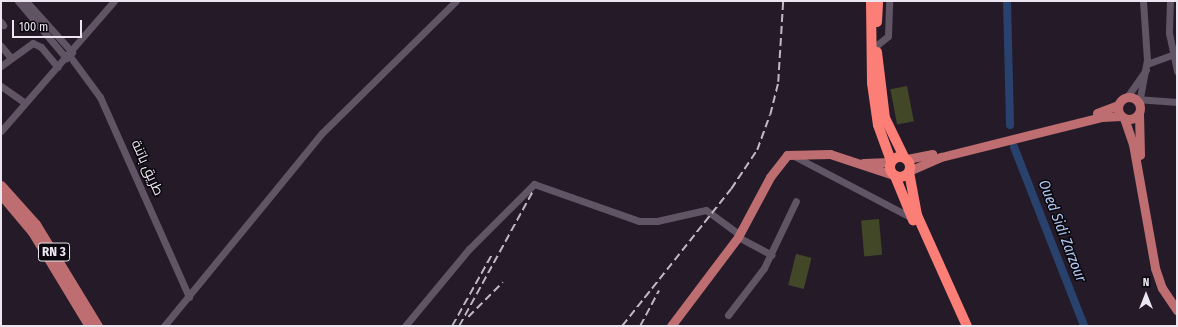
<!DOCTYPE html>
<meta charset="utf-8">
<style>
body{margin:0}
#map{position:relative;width:1178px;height:327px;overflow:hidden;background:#241a28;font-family:"Fira Sans Condensed",Cairo,sans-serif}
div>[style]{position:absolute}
.green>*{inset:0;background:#424727;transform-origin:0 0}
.river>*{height:8px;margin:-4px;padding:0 4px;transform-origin:4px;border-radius:4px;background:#29426d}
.minor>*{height:7px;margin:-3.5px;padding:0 3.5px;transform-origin:3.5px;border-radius:3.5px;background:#605465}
.major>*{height:9px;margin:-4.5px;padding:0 4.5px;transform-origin:4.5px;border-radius:4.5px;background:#be6e70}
.major>.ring{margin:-4.5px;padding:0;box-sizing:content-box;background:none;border:9px solid #be6e70;border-radius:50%}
.highway>*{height:10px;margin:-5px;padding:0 5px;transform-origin:5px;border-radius:5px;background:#fc7f77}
.highway>.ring{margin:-5px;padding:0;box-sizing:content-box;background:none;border:10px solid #fc7f77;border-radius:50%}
.rail>*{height:1.5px;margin-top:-0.75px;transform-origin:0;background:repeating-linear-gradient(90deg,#c0b9c4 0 8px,transparent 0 12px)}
span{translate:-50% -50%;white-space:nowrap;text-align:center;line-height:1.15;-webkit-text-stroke:3px #0a070d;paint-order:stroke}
.shield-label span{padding:1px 3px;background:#0a070d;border:1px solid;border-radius:3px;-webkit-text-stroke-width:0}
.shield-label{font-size:13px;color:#ece6f0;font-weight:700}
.street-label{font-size:14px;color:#ece6f0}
.water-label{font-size:15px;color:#b0caf5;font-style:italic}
.frame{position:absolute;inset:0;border:2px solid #ece6f0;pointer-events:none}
.north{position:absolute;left:1126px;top:275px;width:40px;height:40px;-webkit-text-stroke:3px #0a070d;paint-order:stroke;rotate:0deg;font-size:11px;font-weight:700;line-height:16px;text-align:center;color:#ece6f0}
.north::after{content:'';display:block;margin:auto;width:14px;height:18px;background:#ece6f0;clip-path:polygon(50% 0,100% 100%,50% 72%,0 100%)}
.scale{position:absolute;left:12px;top:20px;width:70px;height:18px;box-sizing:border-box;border:2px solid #ece6f0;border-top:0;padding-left:5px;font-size:12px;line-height:14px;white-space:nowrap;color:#ece6f0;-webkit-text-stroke:3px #0a070d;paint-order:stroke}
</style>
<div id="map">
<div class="green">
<div style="left:907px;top:86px;width:36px;height:17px;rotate:79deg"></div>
<div style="left:879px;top:219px;width:36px;height:18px;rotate:85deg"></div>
<div style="left:796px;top:254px;width:16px;height:32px;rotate:14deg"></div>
</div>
<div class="river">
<div style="left:1007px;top:1px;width:124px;rotate:88.6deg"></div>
<div style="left:1014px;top:147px;width:192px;rotate:68.6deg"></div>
</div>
<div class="minor">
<div style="left:18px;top:1px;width:75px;rotate:49.9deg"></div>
<div style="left:26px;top:1px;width:69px;rotate:48deg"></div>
<div style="left:1170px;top:1px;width:32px;rotate:92deg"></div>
<div style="left:1169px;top:33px;width:39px;rotate:78deg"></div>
<div style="left:1px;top:22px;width:4px;rotate:56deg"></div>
<div style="left:877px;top:45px;width:14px;rotate:-39deg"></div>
<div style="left:888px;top:36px;width:35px;rotate:-88deg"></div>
<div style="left:1px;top:46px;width:16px;rotate:50deg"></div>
<div style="left:69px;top:55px;width:52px;rotate:53.6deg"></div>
<div style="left:100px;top:97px;width:219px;rotate:66deg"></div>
<div style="left:1147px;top:64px;width:32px;rotate:-20deg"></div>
<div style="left:1px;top:66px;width:39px;rotate:-36deg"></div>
<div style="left:33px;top:43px;width:9px;rotate:27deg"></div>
<div style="left:41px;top:47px;width:26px;rotate:50deg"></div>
<div style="left:1px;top:86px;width:28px;rotate:35deg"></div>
<div style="left:1127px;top:97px;width:33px;rotate:-55deg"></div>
<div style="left:1136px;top:99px;width:41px;rotate:4.2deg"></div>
<div style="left:1139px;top:103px;width:44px;rotate:-79.5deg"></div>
<div style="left:1147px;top:60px;width:59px;rotate:-93.9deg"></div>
<div style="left:1px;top:131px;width:172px;rotate:-49deg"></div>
<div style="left:792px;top:155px;width:136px;rotate:27.7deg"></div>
<div style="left:738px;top:237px;width:38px;rotate:28deg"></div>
<div style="left:728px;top:315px;width:59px;rotate:-52.5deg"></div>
<div style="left:764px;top:268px;width:74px;rotate:-64.5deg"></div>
<div style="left:164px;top:326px;width:249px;rotate:-50.7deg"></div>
<div style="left:322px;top:133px;width:188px;rotate:-44.6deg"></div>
<div style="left:405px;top:326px;width:100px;rotate:-50.3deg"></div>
<div style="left:469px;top:249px;width:92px;rotate:-45deg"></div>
<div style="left:534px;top:184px;width:111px;rotate:19.4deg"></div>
<div style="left:639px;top:221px;width:18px"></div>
<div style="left:657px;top:221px;width:50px;rotate:-12.7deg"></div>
<div style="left:706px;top:210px;width:42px;rotate:36.3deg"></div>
</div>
<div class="major">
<div class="ring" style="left:1118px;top:97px;width:13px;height:13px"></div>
<div style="left:1097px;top:113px;width:22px;rotate:-21deg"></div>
<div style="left:1139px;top:113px;width:42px;rotate:88.6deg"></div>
<div style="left:1124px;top:118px;width:28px;rotate:71deg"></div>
<div style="left:1133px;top:144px;width:126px;rotate:79.9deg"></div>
<div style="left:1155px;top:268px;width:21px;rotate:71deg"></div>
<div style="left:1162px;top:288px;width:27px;rotate:56deg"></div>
<div style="left:907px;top:159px;width:26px;rotate:-11deg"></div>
<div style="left:863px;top:163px;width:27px;rotate:-2deg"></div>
<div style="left:909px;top:171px;width:35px;rotate:-24deg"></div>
<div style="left:941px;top:157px;width:166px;rotate:-14deg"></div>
<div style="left:1102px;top:117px;width:19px;rotate:-3deg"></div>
<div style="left:1px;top:185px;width:52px;rotate:48.1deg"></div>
<div style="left:36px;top:224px;width:119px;rotate:58.7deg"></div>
<div style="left:1px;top:195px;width:48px;rotate:50deg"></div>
<div style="left:32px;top:232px;width:110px;rotate:58.8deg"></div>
<div style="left:671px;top:326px;width:111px;rotate:-53deg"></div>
<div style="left:738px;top:237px;width:68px;rotate:-61.9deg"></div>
<div style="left:770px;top:177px;width:28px;rotate:-52deg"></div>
<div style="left:787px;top:155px;width:43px;rotate:-1.3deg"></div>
<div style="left:830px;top:154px;width:66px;rotate:18.4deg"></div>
</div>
<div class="highway">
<div style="left:871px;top:1px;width:82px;rotate:89.3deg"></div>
<div style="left:872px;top:83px;width:42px;rotate:81.9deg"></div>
<div style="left:878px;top:125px;width:38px;rotate:70deg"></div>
<div style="left:877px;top:22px;width:21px;rotate:-87deg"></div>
<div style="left:877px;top:52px;width:66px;rotate:83.1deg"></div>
<div style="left:885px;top:118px;width:43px;rotate:64deg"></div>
<div class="ring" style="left:890px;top:157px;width:10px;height:10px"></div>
<div style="left:909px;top:172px;width:44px;rotate:79.5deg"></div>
<div style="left:917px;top:215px;width:122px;rotate:65.8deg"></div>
<div style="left:895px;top:176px;width:48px;rotate:67.8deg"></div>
</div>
<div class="rail">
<div style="left:468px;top:317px;width:49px;rotate:-45deg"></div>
<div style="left:452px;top:326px;width:82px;rotate:-60.9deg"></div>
<div style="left:459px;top:326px;width:154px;rotate:-61.3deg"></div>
<div style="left:622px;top:326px;width:175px;rotate:-51.5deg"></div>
<div style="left:731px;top:189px;width:47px;rotate:-56.3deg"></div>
<div style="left:757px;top:150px;width:37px;rotate:-70deg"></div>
<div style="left:770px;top:115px;width:34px;rotate:-76deg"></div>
<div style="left:778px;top:82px;width:81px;rotate:-86.5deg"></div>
<div style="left:640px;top:326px;width:40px;rotate:-62deg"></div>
</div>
<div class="shield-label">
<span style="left:54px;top:252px">RN 3</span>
</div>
<div class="street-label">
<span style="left:147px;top:168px;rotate:66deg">طريق باتنة</span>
</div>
<div class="water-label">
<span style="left:1062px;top:231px;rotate:69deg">Oued Sidi Zarzour</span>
</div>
<div class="frame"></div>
<div class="north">N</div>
<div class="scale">100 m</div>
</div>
